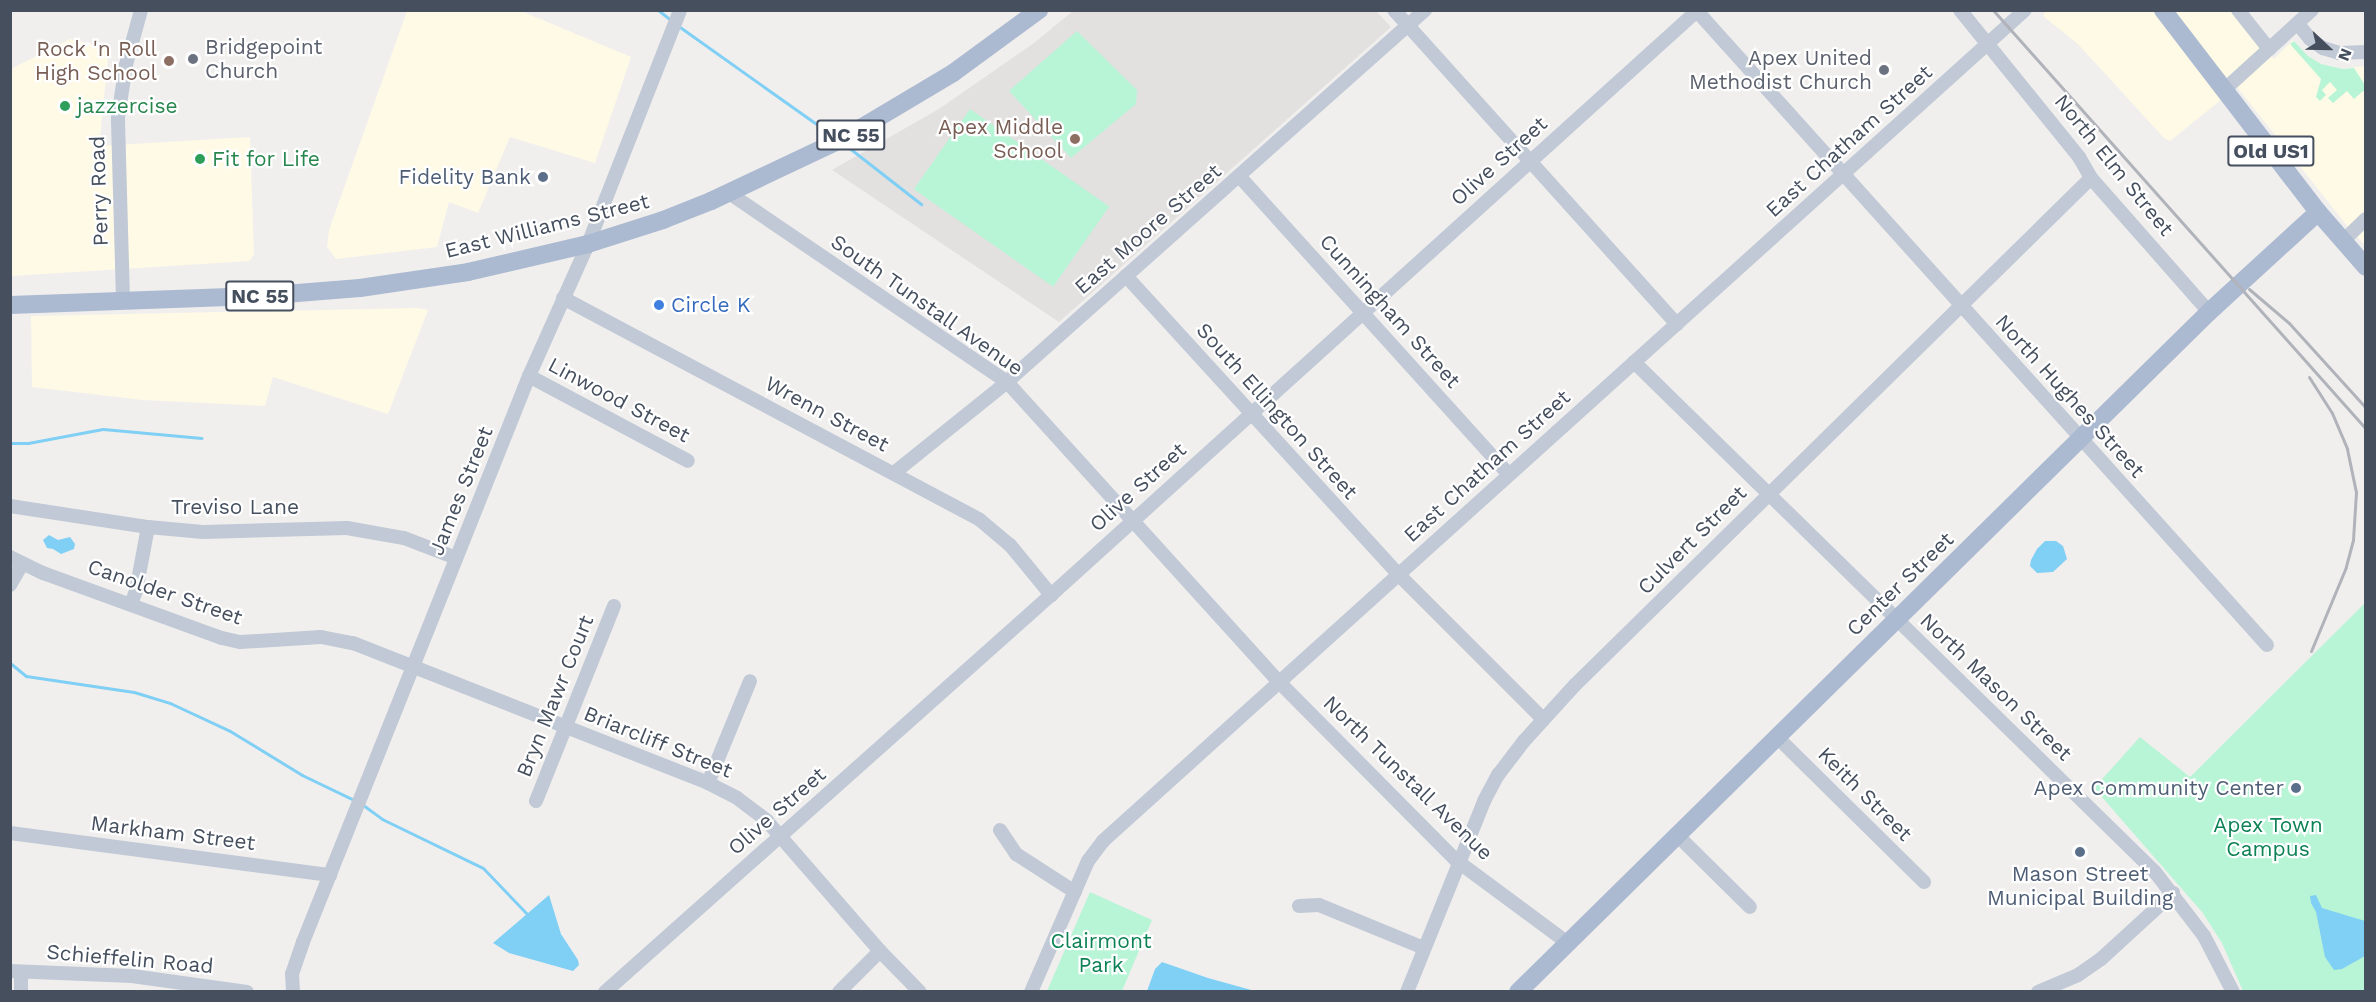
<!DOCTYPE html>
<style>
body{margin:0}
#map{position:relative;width:2376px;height:1002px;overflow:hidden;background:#f1efee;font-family:"Work Sans",sans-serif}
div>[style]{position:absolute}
.commercial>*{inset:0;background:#fefae6}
.education>*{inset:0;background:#e3e0e0}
.green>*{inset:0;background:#b8f4d6;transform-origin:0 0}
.water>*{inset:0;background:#80cff5}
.stream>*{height:3px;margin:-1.5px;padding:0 1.5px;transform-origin:1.5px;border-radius:1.5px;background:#80cff5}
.minor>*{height:14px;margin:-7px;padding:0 7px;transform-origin:7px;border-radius:7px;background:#c0c9d5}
.major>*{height:18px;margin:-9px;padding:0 9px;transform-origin:9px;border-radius:9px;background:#abbad1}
.rail>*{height:3px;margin:-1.5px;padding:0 1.5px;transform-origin:1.5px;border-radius:1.5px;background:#b0b3ba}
.dots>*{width:16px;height:16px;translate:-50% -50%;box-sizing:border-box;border:3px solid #fff;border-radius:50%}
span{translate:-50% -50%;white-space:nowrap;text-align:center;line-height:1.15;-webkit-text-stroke:4.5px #fff;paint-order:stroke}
.shield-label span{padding:2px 4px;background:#fff;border:2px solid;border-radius:4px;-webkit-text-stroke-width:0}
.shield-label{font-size:20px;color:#454f5e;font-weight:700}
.worship-label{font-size:21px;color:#5b616d}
.left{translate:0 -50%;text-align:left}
.right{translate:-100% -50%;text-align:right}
.education-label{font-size:21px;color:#785e54}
.leisure-label{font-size:21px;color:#27864d}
.street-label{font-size:21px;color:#454f5e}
.service-label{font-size:21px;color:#4e5e75}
.shop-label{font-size:21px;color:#366cbe}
.park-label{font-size:21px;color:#0d8255}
.frame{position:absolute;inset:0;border:12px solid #454f5e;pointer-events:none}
.north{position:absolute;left:2298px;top:18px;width:60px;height:60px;-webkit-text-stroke:4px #fff;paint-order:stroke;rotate:112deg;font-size:16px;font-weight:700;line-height:24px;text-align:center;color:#454f5e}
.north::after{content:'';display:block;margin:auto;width:21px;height:27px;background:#454f5e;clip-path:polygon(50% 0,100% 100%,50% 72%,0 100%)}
</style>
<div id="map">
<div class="commercial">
<div style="clip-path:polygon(2046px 10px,2233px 11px,2274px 59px,2293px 40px,2308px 56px,2321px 64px,2343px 69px,2365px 66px,2365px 245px,2348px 227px,2237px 87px,2170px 141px,2164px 138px,2078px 44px,2043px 16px)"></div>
<div style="clip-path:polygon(407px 11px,521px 11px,631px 57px,595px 163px,510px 137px,478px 213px,449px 202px,437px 247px,336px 259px,327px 247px,329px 230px)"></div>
<div style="clip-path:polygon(70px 39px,109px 48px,99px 146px,250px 137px,254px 255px,249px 261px,11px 276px,11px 69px)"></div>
<div style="clip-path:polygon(417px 308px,428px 310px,388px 414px,273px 377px,265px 406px,143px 400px,32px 387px,31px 316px)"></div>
</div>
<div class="education">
<div style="clip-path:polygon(1073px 11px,1376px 11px,1391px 27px,1059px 322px,832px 170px,939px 109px,1034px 43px)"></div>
</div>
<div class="green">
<div style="clip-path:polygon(1077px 31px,1137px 90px,1136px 104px,1071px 158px,1009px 91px)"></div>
<div style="clip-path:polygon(2294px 41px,2308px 56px,2321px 64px,2343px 69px,2354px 68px,2365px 85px,2365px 93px,2363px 91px,2354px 99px,2347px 91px,2333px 103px,2328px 98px,2337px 90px,2330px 82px,2322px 90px,2326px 95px,2320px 101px,2316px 97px,2321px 79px,2290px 44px)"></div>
<div style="left:970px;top:109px;width:170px;height:98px;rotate:35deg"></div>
<div style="clip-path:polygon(2365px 603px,2365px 991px,2243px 991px,2222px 943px,2202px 912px,2094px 788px,2140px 737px,2190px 777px)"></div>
<div style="clip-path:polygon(1090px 892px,1152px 920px,1122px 991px,1047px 991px)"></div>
</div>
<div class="water">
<div style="clip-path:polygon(49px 535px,58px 540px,70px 537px,75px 544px,74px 549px,61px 554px,53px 549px,47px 548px,43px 540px)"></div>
<div style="clip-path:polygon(2045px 541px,2056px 541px,2063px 546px,2067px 559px,2053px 572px,2037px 573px,2030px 566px,2031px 560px,2037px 549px)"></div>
<div style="clip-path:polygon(549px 895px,561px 934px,578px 960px,579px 965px,573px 971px,509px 953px,493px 943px)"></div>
<div style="clip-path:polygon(2316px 895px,2322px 908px,2365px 921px,2365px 956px,2342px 969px,2334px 970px,2325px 957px,2316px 912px,2311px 903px,2310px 896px)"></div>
<div style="clip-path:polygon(1162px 962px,1208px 978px,1255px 991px,1147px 991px,1155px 969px)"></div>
</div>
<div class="stream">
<div style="left:658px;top:10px;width:18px;rotate:38deg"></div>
<div style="left:677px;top:25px;width:190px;rotate:35.4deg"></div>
<div style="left:848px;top:147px;width:93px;rotate:38deg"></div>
<div style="left:10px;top:443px;width:18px"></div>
<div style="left:28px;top:443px;width:76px;rotate:-10.6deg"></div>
<div style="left:103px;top:429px;width:99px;rotate:5.2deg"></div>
<div style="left:10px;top:663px;width:21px;rotate:39deg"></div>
<div style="left:26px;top:676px;width:109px;rotate:8.4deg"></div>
<div style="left:134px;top:692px;width:38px;rotate:17deg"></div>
<div style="left:170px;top:703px;width:66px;rotate:25deg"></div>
<div style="left:230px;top:731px;width:84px;rotate:31.4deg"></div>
<div style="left:302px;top:775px;width:58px;rotate:25.7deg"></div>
<div style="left:363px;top:805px;width:24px;rotate:36deg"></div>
<div style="left:382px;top:819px;width:112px;rotate:25.9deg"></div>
<div style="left:483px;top:868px;width:65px;rotate:46.2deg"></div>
</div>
<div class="minor">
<div style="left:1394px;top:10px;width:423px;rotate:48deg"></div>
<div style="left:1696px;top:10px;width:854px;rotate:48.04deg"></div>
<div style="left:1960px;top:10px;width:189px;rotate:51deg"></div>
<div style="left:2079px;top:157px;width:24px;rotate:60deg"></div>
<div style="left:2091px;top:178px;width:179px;rotate:48.6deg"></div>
<div style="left:2238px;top:10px;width:50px;rotate:51.5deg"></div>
<div style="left:2298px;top:24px;width:19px;rotate:51deg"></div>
<div style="left:2310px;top:39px;width:16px;rotate:35deg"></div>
<div style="left:2323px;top:48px;width:17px;rotate:17deg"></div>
<div style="left:2339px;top:53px;width:27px;rotate:-2deg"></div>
<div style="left:2224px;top:90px;width:119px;rotate:-42.3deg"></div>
<div style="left:1240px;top:177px;width:400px;rotate:47.9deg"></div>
<div style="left:729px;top:193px;width:336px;rotate:34.2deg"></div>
<div style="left:1007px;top:382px;width:405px;rotate:47.8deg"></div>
<div style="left:1279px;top:682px;width:252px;rotate:45.2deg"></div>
<div style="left:1457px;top:861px;width:138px;rotate:36.5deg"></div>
<div style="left:2342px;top:242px;width:33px;rotate:-44deg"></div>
<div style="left:1126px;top:276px;width:403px;rotate:47.6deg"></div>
<div style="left:1398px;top:574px;width:205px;rotate:45deg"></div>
<div style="left:563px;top:298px;width:472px;rotate:28deg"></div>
<div style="left:980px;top:520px;width:39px;rotate:40deg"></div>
<div style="left:1010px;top:545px;width:65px;rotate:50.6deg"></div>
<div style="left:123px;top:300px;width:183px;rotate:-91.6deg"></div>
<div style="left:118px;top:117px;width:53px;rotate:-81.3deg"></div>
<div style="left:126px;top:65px;width:57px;rotate:-74.7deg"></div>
<div style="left:1634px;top:362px;width:729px;rotate:44.39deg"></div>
<div style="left:2155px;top:872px;width:81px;rotate:52.6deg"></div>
<div style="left:2204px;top:936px;width:63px;rotate:62.6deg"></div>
<div style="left:529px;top:376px;width:180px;rotate:28.1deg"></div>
<div style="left:894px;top:473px;width:145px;rotate:-38.8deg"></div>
<div style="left:1007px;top:382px;width:560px;rotate:-41.67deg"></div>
<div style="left:10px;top:506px;width:140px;rotate:8.7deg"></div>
<div style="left:148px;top:527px;width:55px;rotate:5.2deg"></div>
<div style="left:203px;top:532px;width:144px;rotate:-1.6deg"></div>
<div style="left:347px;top:528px;width:58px;rotate:10deg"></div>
<div style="left:404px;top:538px;width:56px;rotate:21deg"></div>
<div style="left:10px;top:557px;width:37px;rotate:26deg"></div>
<div style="left:43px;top:573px;width:190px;rotate:20deg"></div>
<div style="left:222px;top:638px;width:18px;rotate:13deg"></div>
<div style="left:240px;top:642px;width:81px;rotate:-3.5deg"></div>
<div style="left:321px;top:637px;width:33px;rotate:11deg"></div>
<div style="left:353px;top:643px;width:382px;rotate:21.5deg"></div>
<div style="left:708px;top:783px;width:33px;rotate:27deg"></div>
<div style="left:737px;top:798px;width:38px;rotate:37deg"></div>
<div style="left:767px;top:821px;width:172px;rotate:49deg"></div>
<div style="left:880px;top:951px;width:57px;rotate:45.7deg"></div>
<div style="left:10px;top:585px;width:24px;rotate:-60deg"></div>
<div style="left:131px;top:604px;width:14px;rotate:-69deg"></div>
<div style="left:136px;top:591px;width:65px;rotate:-79.4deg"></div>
<div style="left:1776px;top:736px;width:208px;rotate:44.6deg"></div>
<div style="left:708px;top:783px;width:110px;rotate:-67.6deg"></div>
<div style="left:536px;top:801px;width:210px;rotate:-68.2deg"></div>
<div style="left:1000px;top:830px;width:29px;rotate:56deg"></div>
<div style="left:1016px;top:854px;width:70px;rotate:32.8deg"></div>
<div style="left:10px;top:833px;width:323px;rotate:7.5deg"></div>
<div style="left:1678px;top:836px;width:101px;rotate:44.6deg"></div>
<div style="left:1299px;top:906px;width:20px;rotate:-3deg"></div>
<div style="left:1319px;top:905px;width:113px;rotate:22.3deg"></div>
<div style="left:10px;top:971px;width:122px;rotate:2.3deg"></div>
<div style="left:132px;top:976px;width:116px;rotate:7.9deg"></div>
<div style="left:21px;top:992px;width:20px;rotate:-90deg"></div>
<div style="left:293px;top:992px;width:18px;rotate:-93deg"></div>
<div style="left:292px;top:974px;width:34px;rotate:-71deg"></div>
<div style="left:303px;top:942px;width:609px;rotate:-68.23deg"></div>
<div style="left:529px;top:376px;width:145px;rotate:-65.9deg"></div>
<div style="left:588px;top:244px;width:251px;rotate:-68.5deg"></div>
<div style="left:605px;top:992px;width:597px;rotate:-41.67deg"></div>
<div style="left:1051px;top:595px;width:872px;rotate:-42.12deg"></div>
<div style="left:839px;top:992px;width:58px;rotate:-45deg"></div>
<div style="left:1031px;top:992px;width:143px;rotate:-66.5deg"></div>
<div style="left:1088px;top:861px;width:25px;rotate:-53deg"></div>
<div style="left:1103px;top:841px;width:1241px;rotate:-42.03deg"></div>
<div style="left:1407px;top:992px;width:206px;rotate:-68deg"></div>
<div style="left:1484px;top:801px;width:30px;rotate:-62deg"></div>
<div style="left:1498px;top:775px;width:43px;rotate:-52.6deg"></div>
<div style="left:1524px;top:741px;width:76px;rotate:-47.7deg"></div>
<div style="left:1575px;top:685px;width:723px;rotate:-44.5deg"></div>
<div style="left:2038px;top:992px;width:43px;rotate:-23deg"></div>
<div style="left:2078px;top:975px;width:28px;rotate:-35deg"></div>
<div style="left:2101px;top:959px;width:98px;rotate:-42.5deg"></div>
</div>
<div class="major">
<div style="left:2163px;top:10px;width:255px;rotate:52.5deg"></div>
<div style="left:2318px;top:212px;width:73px;rotate:48.9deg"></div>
<div style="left:10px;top:305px;width:250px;rotate:-2.1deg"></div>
<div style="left:260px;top:296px;width:100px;rotate:-4.6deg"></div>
<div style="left:360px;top:288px;width:109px;rotate:-8.4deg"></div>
<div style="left:468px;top:272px;width:123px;rotate:-13.1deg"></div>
<div style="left:588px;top:244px;width:79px;rotate:-17.7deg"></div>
<div style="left:663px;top:220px;width:52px;rotate:-21.6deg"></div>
<div style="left:711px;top:201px;width:147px;rotate:-25.3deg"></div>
<div style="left:844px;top:138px;width:127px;rotate:-30.8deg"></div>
<div style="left:953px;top:73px;width:107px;rotate:-36.2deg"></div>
<div style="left:1518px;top:992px;width:969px;rotate:-44.54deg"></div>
<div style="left:2209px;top:312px;width:148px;rotate:-42.5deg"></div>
</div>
<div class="rail">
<div style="left:1993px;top:10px;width:561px;rotate:48.32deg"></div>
<div style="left:2249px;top:289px;width:52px;rotate:40.4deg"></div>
<div style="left:2289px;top:323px;width:115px;rotate:47.8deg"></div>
<div style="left:2309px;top:377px;width:43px;rotate:57.4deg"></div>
<div style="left:2332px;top:413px;width:39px;rotate:67deg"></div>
<div style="left:2347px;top:449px;width:44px;rotate:78.2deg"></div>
<div style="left:2356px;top:492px;width:48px;rotate:93.6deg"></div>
<div style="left:2353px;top:540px;width:28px;rotate:105deg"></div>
<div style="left:2346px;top:567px;width:91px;rotate:112.6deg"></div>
</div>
<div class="dots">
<div style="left:193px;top:59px;background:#6b7280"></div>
<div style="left:169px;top:61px;background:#8d6e63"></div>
<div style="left:1884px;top:70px;background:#6b7280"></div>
<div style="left:65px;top:106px;background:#2e9e5b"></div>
<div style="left:1075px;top:139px;background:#8d6e63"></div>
<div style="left:200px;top:159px;background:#2e9e5b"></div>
<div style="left:543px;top:177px;background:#5c6f8a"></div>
<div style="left:659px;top:305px;background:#3f7fe0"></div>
<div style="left:2296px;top:788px;background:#5c6f8a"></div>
<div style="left:2080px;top:852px;background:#5c6f8a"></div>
</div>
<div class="shield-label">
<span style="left:851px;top:135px">NC 55</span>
<span style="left:2271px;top:151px">Old US1</span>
<span style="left:260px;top:296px">NC 55</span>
</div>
<div class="worship-label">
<span class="left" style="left:205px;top:59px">Bridgepoint<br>Church</span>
<span class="right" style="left:1872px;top:70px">Apex United<br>Methodist Church</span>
</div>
<div class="education-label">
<span class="right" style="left:157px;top:61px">Rock 'n Roll<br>High School</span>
<span class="right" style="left:1063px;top:139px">Apex Middle<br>School</span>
</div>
<div class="leisure-label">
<span class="left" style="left:77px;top:106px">jazzercise</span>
<span class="left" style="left:212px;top:159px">Fit for Life</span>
</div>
<div class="street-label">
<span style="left:1849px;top:141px;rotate:-42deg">East Chatham Street</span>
<span style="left:1499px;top:161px;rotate:-42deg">Olive Street</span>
<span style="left:2114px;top:165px;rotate:51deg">North Elm Street</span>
<span style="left:99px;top:191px;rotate:-92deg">Perry Road</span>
<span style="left:547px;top:226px;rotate:-14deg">East Williams Street</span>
<span style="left:1148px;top:229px;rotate:-41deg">East Moore Street</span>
<span style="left:927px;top:305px;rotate:35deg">South Tunstall Avenue</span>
<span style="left:1390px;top:311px;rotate:48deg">Cunningham Street</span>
<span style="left:2070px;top:396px;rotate:48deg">North Hughes Street</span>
<span style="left:619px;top:400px;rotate:28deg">Linwood Street</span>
<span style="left:1277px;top:411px;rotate:48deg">South Ellington Street</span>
<span style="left:827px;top:414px;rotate:28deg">Wrenn Street</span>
<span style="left:1487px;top:466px;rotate:-42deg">East Chatham Street</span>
<span style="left:1138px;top:487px;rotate:-42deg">Olive Street</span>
<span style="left:461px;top:491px;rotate:-68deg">James Street</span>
<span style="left:235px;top:507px">Treviso Lane</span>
<span style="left:1692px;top:540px;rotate:-45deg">Culvert Street</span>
<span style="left:1900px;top:584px;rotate:-44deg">Center Street</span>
<span style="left:165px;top:592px;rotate:19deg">Canolder Street</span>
<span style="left:1996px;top:687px;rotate:44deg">North Mason Street</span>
<span style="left:555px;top:696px;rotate:-68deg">Bryn Mawr Court</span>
<span style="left:658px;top:742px;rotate:22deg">Briarcliff Street</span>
<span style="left:1408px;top:778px;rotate:44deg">North Tunstall Avenue</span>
<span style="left:1865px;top:794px;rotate:45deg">Keith Street</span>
<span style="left:777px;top:811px;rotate:-41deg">Olive Street</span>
<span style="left:173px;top:833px;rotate:7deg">Markham Street</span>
<span style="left:130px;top:959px;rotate:5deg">Schieffelin Road</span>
</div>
<div class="service-label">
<span class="right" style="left:531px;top:177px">Fidelity Bank</span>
<span class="right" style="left:2284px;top:788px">Apex Community Center</span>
<span style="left:2080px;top:886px">Mason Street<br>Municipal Building</span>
</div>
<div class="shop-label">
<span class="left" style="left:671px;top:305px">Circle K</span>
</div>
<div class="park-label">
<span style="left:2268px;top:837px">Apex Town<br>Campus</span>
<span style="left:1101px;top:953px">Clairmont<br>Park</span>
</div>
<div class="frame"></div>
<div class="north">N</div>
</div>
